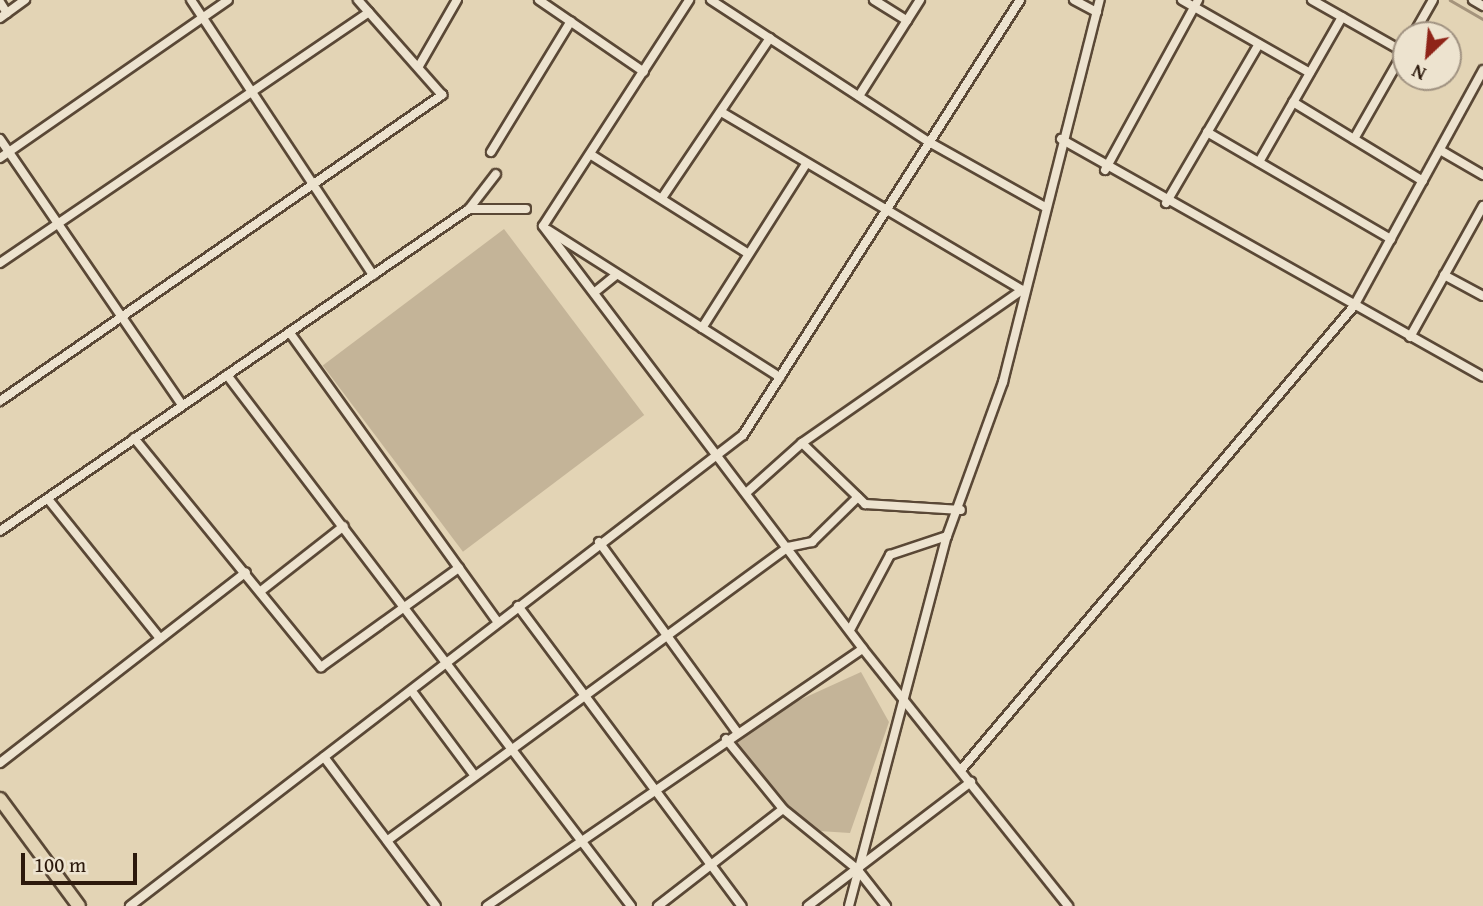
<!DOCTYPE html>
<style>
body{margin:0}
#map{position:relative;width:1483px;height:906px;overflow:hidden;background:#e3d4b5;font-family:"Gentium Book Plus",serif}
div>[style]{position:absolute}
.green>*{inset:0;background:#c4b498;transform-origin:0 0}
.stream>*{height:2.5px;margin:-1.25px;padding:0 1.25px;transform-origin:1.25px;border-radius:1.25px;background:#a5947c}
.roads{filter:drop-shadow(2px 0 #5a4836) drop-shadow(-2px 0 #5a4836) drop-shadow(0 2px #5a4836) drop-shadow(0 -2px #5a4836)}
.minor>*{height:8px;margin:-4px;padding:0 4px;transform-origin:4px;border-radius:4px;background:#ede3cf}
.primary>*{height:12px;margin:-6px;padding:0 6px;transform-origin:6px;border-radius:6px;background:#e3d4b5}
span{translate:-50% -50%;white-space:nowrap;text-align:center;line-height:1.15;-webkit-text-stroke:5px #ede3cf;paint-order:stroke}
.north{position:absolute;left:1392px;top:21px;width:70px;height:70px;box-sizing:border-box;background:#ede3cf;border:2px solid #a09281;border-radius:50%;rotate:206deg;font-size:19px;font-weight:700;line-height:28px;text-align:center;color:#2c190c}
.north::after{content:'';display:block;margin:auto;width:24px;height:32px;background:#8f2418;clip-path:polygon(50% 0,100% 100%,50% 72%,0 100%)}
.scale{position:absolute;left:21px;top:853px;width:116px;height:32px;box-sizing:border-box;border:4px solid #2c190c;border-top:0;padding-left:9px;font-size:21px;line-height:24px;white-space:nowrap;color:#2c190c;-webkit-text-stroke:5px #ede3cf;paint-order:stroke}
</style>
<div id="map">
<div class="green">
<div style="left:504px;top:229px;width:233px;height:227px;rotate:53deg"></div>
<div style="clip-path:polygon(861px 672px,889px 722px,850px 833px,819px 831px,788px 807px,733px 740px,782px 708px)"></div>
</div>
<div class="stream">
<div style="left:1450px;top:0;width:38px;rotate:30deg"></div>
</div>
<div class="roads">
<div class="minor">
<div style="left:191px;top:0;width:330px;rotate:56.5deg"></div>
<div style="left:539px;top:0;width:127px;rotate:34.4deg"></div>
<div style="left:711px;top:0;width:260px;rotate:33.1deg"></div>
<div style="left:929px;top:142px;width:131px;rotate:29.3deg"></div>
<div style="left:874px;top:0;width:39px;rotate:32deg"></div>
<div style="left:1074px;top:0;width:26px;rotate:28deg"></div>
<div style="left:1182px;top:0;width:147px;rotate:29.7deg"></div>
<div style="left:1312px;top:0;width:106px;rotate:29.5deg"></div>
<div style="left:1473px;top:0;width:12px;rotate:31deg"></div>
<div style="left:0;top:2px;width:13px;rotate:58deg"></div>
<div style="left:0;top:18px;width:31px;rotate:-36deg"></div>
<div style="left:1413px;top:35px;width:40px;rotate:-60.3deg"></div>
<div style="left:419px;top:66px;width:76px;rotate:-60.1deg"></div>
<div style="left:859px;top:96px;width:114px;rotate:-57.6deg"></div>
<div style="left:1293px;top:102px;width:152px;rotate:31.3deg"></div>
<div style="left:723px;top:113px;width:347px;rotate:30.6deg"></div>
<div style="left:1022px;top:290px;width:268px;rotate:145.2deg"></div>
<div style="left:802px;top:443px;width:75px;rotate:138.2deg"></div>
<div style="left:1207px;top:132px;width:213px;rotate:30.2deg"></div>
<div style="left:0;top:139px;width:322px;rotate:55.6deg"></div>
<div style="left:1061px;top:139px;width:484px;rotate:29.4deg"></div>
<div style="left:1354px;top:139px;width:105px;rotate:-60.3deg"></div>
<div style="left:1440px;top:150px;width:50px;rotate:30.2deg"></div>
<div style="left:491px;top:152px;width:153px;rotate:-58.6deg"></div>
<div style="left:593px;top:156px;width:182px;rotate:32.2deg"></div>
<div style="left:0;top:158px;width:277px;rotate:-34.7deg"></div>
<div style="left:1259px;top:162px;width:167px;rotate:-60.2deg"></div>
<div style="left:1105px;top:170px;width:194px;rotate:-61.3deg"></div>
<div style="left:662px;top:198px;width:193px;rotate:-56deg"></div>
<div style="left:1166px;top:203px;width:184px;rotate:-59.7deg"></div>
<div style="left:469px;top:209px;width:57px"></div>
<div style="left:543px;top:226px;width:530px;rotate:52.89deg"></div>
<div style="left:863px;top:649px;width:329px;rotate:51.4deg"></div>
<div style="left:543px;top:226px;width:269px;rotate:-57.1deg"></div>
<div style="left:548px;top:230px;width:275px;rotate:32.4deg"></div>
<div style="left:0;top:263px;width:446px;rotate:-34.2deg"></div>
<div style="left:1444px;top:275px;width:44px;rotate:28.3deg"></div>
<div style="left:595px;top:292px;width:28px;rotate:-39deg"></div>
<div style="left:702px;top:328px;width:192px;rotate:-57.6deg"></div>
<div style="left:290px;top:333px;width:356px;rotate:54.3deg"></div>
<div style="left:1410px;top:337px;width:150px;rotate:-60.9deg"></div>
<div style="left:227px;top:375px;width:667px;rotate:52.74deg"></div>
<div style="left:0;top:401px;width:538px;rotate:-34.7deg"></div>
<div style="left:442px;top:95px;width:127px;rotate:-131.5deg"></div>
<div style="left:134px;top:438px;width:296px;rotate:50.8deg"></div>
<div style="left:321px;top:667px;width:170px;rotate:-35.7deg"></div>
<div style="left:802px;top:443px;width:88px;rotate:44.1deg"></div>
<div style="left:865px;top:504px;width:96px;rotate:3.6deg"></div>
<div style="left:48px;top:499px;width:176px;rotate:51.2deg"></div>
<div style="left:0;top:531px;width:569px;rotate:-34.47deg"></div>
<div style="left:469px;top:209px;width:44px;rotate:-52.4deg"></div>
<div style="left:599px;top:542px;width:235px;rotate:54deg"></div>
<div style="left:261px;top:591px;width:105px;rotate:-38.1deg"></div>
<div style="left:518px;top:606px;width:374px;rotate:53.3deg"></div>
<div style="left:851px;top:628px;width:83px;rotate:-61.9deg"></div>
<div style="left:890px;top:555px;width:60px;rotate:-18.4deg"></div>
<div style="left:414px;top:694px;width:102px;rotate:53.4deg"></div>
<div style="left:726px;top:739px;width:90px;rotate:50.8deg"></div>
<div style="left:783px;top:809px;width:95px;rotate:39deg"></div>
<div style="left:857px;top:869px;width:47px;rotate:51.9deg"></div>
<div style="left:324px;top:757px;width:186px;rotate:53.1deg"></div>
<div style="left:0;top:763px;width:311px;rotate:-37.8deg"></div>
<div style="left:961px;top:770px;width:608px;rotate:-49.74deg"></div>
<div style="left:1354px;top:306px;width:269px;rotate:-61.3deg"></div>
<div style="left:388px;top:840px;width:496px;rotate:-36.2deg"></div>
<div style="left:788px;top:547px;width:25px;rotate:-12deg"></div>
<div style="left:812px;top:542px;width:64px;rotate:-44.4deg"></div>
<div style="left:130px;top:906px;width:773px;rotate:-37.54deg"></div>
<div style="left:743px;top:435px;width:516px;rotate:-57.51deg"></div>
<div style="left:487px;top:906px;width:455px;rotate:-34.4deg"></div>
<div style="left:658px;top:906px;width:158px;rotate:-37.8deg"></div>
<div style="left:808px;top:906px;width:205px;rotate:-37.3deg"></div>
<div style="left:849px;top:906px;width:383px;rotate:-75.2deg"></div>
<div style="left:947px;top:536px;width:164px;rotate:-70deg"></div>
<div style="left:1003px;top:382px;width:394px;rotate:-75.8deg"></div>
</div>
<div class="primary">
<div style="left:0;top:799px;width:133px;rotate:53.6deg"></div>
</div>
</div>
<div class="north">N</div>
<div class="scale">100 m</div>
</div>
